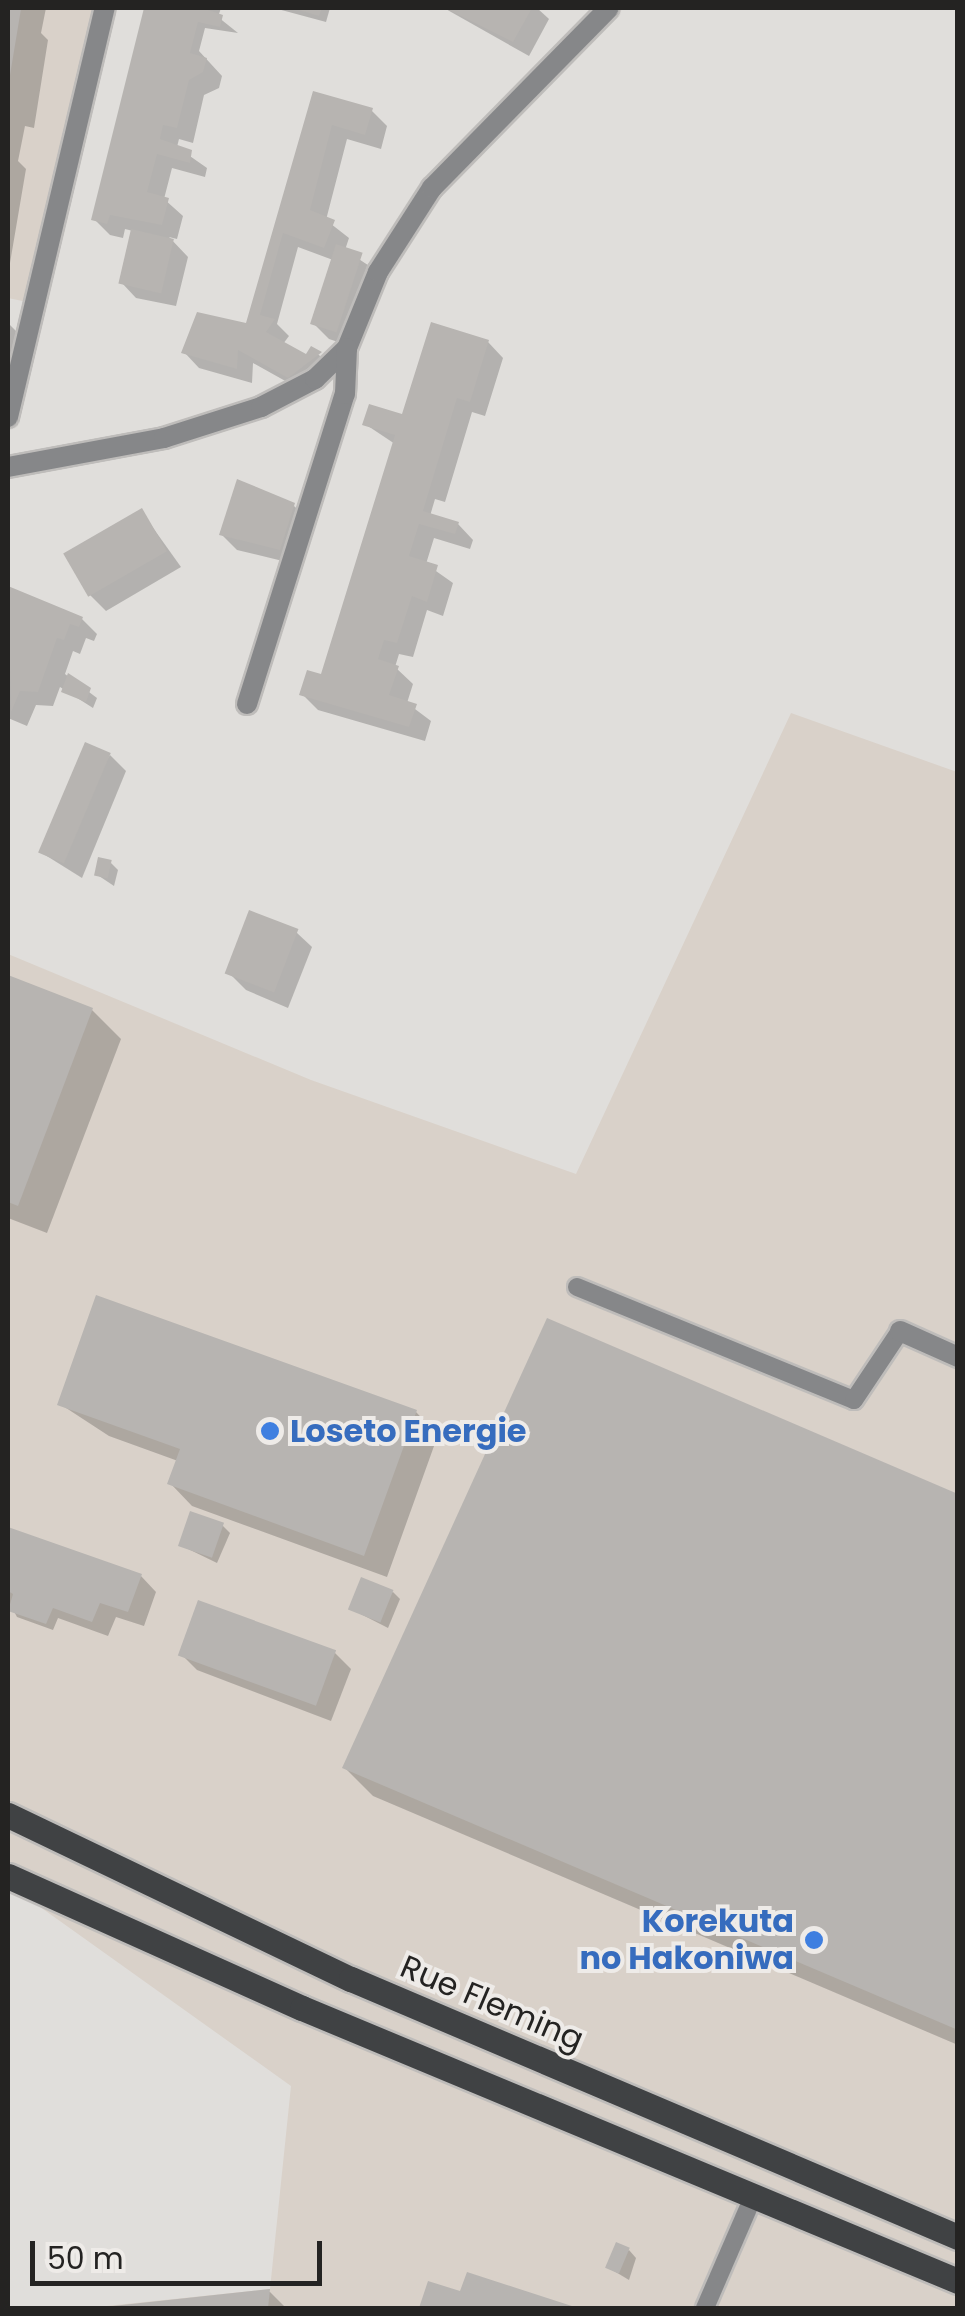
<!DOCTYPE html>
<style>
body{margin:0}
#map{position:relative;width:965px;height:2316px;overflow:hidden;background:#e0dedb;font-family:Poppins,sans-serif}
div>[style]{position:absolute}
.built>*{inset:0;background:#d9d1c9}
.shadow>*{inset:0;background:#0003}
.building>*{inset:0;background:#b7b4b1;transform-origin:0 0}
.roads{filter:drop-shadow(2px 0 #bebcba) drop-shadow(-2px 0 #bebcba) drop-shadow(0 2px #bebcba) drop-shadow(0 -2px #bebcba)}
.service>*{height:18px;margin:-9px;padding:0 9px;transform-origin:9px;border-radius:9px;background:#868789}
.minor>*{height:20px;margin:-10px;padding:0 10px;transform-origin:10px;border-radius:10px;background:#868789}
.tertiary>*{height:20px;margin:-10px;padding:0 10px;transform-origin:10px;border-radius:10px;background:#868789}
.primary>*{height:25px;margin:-12.5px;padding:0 12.5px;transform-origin:12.5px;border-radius:12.5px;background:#404244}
.dots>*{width:28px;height:28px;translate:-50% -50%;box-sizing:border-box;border:5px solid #eeebe8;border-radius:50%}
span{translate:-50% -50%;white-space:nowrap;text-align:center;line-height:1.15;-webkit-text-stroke:8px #eeebe8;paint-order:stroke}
.shop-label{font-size:32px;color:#366cbe;font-weight:700}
.left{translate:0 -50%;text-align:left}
.right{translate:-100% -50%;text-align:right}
.street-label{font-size:32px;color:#242322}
.frame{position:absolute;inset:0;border:10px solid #242322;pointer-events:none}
.scale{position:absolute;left:30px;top:2241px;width:292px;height:45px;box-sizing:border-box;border:5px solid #242322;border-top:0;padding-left:12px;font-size:30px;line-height:35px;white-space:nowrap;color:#242322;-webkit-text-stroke:8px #eeebe8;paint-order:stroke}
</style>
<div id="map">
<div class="built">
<div style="clip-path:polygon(8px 8px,105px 8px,37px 304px,8px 298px)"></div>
<div style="clip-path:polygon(791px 713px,957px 772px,957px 2308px,87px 2308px,270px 2289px,291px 2086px,8px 1884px,8px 954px,311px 1080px,576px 1174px)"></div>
</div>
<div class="shadow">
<div style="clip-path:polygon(8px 8px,46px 8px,41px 33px,48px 40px,34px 128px,25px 126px,18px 161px,26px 169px,10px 263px)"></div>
<div style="clip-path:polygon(146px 8px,221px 8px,218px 17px,238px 33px,205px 28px,199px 51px,222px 76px,219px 88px,204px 95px,193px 143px,179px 139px,177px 147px,207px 168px,205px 177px,172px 168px,164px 199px,183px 216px,177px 239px,169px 237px,188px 257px,176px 306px,136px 298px,121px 282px,133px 231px,125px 229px,123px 238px,110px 235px,94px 219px)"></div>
<div style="clip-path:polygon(274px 8px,330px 8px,326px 22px)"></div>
<div style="clip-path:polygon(444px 8px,537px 8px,549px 19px,529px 56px)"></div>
<div style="clip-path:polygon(315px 94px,371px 110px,387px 126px,381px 149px,347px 139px,326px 220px,349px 238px,345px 250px,377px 271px,353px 347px,329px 339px,313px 323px,333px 260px,298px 247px,277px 324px,289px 336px,283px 344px,307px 357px,312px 349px,335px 369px,305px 392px,253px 363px,252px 383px,199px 368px,184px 352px,248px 326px)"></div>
<div style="clip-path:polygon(8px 323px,19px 334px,8px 379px)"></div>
<div style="clip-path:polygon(488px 342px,503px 358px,485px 416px,472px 412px,445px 502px,435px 499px,430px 516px,458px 524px,473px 540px,470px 549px,434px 538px,426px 564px,453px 583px,443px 616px,427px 610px,413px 657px,399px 654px,395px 667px,413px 684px,407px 703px,431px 721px,425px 741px,318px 710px,302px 694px,323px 677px,395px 444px,365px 424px,404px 417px)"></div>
<div style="clip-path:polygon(294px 506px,310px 521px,295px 564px,237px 550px,221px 534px)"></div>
<div style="clip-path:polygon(141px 511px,181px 567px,106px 611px,90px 595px)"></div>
<div style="clip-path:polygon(8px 588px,82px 619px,97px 634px,94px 641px,86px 638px,80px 654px,73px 651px,65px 674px,97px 698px,93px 708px,60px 687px,53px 706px,36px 705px,27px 726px,8px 718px)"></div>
<div style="clip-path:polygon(110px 755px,126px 771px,82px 878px,42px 853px)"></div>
<div style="clip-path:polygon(111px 863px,118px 870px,114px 886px,96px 874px)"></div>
<div style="clip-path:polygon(296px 932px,312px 947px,288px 1008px,246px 990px,231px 975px)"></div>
<div style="clip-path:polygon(8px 978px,92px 1010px,121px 1039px,47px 1233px,8px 1218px)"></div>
<div style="clip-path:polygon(60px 1404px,416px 1412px,438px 1435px,387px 1577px,192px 1506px,170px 1483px,178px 1461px,109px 1436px)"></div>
<div style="clip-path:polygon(958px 1497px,958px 2045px,373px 1796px,344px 1767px)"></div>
<div style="clip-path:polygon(222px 1525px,230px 1533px,217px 1563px,180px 1545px)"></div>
<div style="clip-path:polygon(8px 1529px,141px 1576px,156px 1592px,144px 1626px,116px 1617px,108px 1636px,58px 1618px,53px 1630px,17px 1617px,8px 1600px)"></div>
<div style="clip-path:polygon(393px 1592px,400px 1599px,388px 1628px,351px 1609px)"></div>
<div style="clip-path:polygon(335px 1653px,351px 1669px,331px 1721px,197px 1670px,181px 1654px)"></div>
<div style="clip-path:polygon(629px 2250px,636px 2258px,629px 2280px,609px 2268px)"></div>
<div style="clip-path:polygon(468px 2275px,572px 2308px,422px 2308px,430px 2284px,462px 2294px)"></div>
<div style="clip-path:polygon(270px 2292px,286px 2308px,111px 2308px)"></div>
</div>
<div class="building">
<div style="clip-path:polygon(8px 8px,21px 9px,10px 75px,8px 75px)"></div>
<div style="clip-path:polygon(144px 8px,202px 8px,223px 15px,220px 27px,198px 22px,190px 53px,207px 58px,203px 72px,189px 80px,177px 128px,163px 125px,160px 139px,192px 150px,190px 163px,157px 154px,147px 192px,169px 198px,162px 225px,110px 215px,107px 224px,91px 220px)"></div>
<div style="clip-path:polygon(292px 8px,322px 8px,319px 16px)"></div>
<div style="clip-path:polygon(445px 8px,532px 8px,513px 42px)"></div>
<div style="clip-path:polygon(313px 91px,373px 108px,365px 135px,332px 125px,310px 210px,335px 220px,324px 248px,283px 233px,260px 315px,275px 319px,266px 332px,306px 354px,311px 346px,322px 352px,288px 378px,238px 350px,237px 369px,181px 353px,197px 312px,246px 323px)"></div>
<div style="left:131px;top:229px;width:44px;height:56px;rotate:13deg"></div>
<div style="left:336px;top:244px;width:28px;height:84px;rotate:18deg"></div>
<div style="clip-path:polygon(431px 322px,489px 340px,470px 402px,457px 398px,423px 511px,459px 522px,455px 534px,419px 524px,409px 556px,438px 565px,427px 602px,412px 596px,397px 643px,384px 640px,378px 659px,399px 666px,389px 695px,417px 704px,409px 727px,299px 695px,307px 670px,321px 674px,395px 435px,362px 425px,369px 404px,402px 414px)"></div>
<div style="clip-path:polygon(237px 479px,295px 503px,280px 550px,219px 535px)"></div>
<div style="left:142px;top:508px;width:50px;height:91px;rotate:60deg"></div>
<div style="clip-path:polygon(8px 586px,83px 617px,79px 627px,70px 624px,64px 640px,57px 638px,38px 692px,20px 691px,11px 712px)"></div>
<div style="clip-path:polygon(68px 673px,91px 688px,86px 702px,61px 692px)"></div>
<div style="left:85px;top:742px;width:28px;height:120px;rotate:23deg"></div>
<div style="left:98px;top:857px;width:14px;height:19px;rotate:12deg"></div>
<div style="left:249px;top:910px;width:53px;height:68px;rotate:21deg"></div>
<div style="clip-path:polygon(8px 975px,93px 1008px,18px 1206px,8px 1202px)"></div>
<div style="clip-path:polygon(96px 1295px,417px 1410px,364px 1556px,167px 1484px,180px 1449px,57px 1405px)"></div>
<div style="clip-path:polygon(547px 1318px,958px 1494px,958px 2030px,342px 1768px)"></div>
<div style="left:190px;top:1511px;width:36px;height:37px;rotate:19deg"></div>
<div style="clip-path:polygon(8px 1527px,142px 1574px,128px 1612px,100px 1603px,92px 1622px,53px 1608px,46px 1624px,8px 1611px,13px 1594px,8px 1591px)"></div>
<div style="left:361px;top:1577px;width:35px;height:35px;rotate:22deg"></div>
<div style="left:198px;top:1600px;width:147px;height:59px;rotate:20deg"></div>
<div style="left:616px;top:2242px;width:15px;height:28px;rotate:23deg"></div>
<div style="clip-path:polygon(467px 2272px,578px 2308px,419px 2308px,428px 2281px,460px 2291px)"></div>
<div style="clip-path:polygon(270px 2289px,268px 2308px,113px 2308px,113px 2306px)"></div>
</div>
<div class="roads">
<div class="service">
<div style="left:577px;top:1287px;width:299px;rotate:22.2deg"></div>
<div style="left:854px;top:1400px;width:83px;rotate:-56.3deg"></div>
<div style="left:705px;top:2308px;width:121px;rotate:-66.6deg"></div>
</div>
<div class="minor">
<div style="left:8px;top:467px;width:159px;rotate:-10.5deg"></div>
<div style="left:164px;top:438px;width:102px;rotate:-17.7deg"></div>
<div style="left:261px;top:407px;width:61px;rotate:-27.4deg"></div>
<div style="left:315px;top:379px;width:45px;rotate:-44.1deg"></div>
<div style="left:347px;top:348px;width:82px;rotate:-67.8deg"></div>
<div style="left:378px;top:272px;width:100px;rotate:-57.3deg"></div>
<div style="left:432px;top:188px;width:252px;rotate:-45.5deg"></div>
<div style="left:247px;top:704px;width:325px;rotate:-72.5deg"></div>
<div style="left:345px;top:394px;width:46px;rotate:-87.5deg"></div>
<div style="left:900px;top:1331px;width:64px;rotate:24.1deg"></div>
</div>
<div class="tertiary">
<div style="left:8px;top:417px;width:420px;rotate:-76.7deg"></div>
</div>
<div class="primary">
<div style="left:8px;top:1815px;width:380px;rotate:25.6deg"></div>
<div style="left:351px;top:1979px;width:660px;rotate:23.03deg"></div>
<div style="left:8px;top:1876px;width:322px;rotate:24.2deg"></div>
<div style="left:302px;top:2008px;width:711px;rotate:22.6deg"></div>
</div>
</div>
<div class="dots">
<div style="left:270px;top:1431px;background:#3f7fe0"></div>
<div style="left:814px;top:1940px;background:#3f7fe0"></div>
</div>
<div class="shop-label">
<span class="left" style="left:290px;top:1431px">Loseto Energie</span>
<span class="right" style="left:794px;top:1940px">Korekuta<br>no Hakoniwa</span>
</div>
<div class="street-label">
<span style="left:492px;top:2003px;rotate:23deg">Rue Fleming</span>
</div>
<div class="frame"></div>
<div class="scale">50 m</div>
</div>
